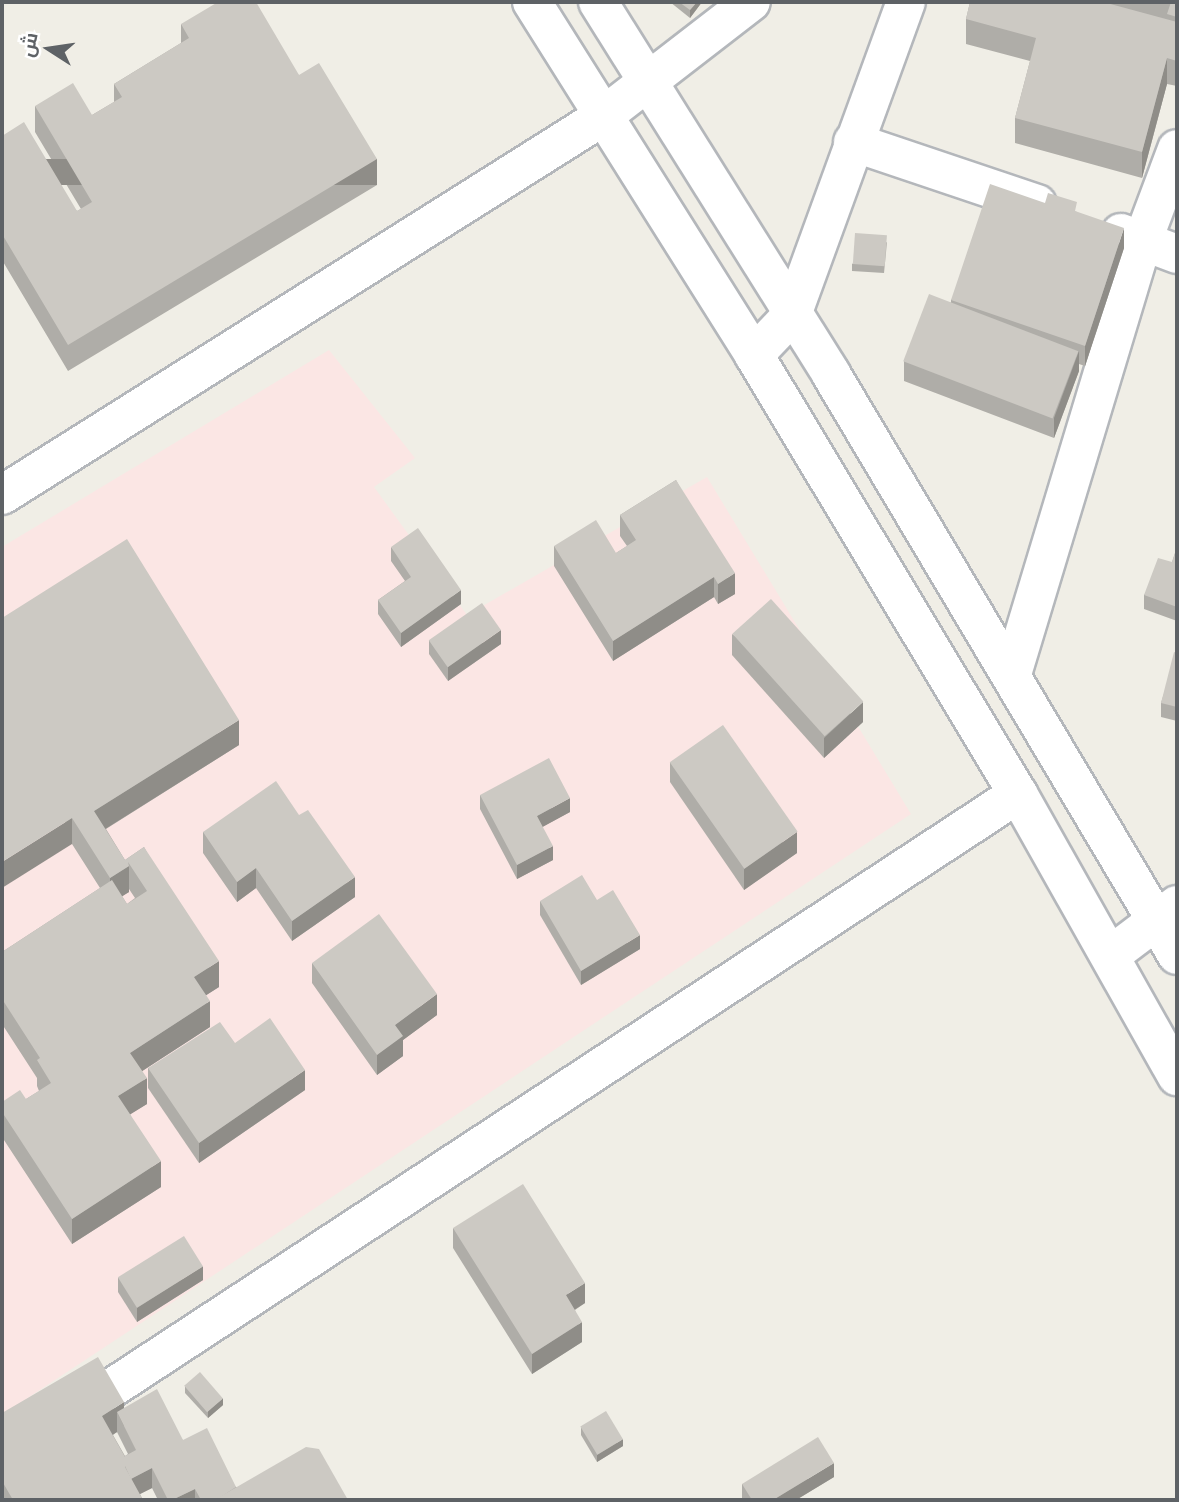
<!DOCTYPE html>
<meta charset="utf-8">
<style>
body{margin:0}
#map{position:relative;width:1179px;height:1502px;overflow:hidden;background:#f0eee6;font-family:Raleway,Cairo,sans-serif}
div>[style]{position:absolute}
.medical>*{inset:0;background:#fbe6e4}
.roads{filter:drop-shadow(2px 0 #b4b7bb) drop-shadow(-2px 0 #b4b7bb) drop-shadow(0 2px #b4b7bb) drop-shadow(0 -2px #b4b7bb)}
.minor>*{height:38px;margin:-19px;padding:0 19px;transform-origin:19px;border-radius:19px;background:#fff}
.secondary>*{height:38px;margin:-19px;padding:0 19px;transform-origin:19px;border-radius:19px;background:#fff}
.wall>*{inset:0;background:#afada8}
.shaded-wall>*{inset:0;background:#8f8d88;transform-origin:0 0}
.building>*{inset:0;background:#ccc9c3;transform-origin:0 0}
span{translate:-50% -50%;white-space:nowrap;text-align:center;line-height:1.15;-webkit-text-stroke:6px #fff;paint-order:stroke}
.frame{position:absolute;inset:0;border:4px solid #5e6266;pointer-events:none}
.north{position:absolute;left:14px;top:14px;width:70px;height:70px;-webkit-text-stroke:5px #fff;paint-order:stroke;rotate:282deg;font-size:19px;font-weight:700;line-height:28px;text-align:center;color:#5e6266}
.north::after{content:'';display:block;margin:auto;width:24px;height:32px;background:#5e6266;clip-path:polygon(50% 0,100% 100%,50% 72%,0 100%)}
</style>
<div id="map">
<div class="medical">
<div style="clip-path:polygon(329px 350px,415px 458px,374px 487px,467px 615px,707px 477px,911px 814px,2px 1415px,2px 547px)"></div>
</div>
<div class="roads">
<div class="minor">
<div style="left:853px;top:142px;width:194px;rotate:18.6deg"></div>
<div style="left:1121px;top:233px;width:60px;rotate:20.6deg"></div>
<div style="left:754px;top:355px;width:55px;rotate:-46.5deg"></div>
<div style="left:792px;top:315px;width:333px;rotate:-70deg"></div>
<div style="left:2px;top:495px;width:709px;rotate:-32.21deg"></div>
<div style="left:602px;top:117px;width:188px;rotate:-37.7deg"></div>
<div style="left:1012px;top:674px;width:453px;rotate:-73.2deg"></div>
<div style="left:1143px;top:240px;width:97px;rotate:-69.5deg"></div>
<div style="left:1111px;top:955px;width:83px;rotate:-37.1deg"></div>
<div style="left:2px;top:1460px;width:1215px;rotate:-33.25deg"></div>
</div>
<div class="secondary">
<div style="left:532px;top:2px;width:417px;rotate:57.8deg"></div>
<div style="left:754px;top:355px;width:512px;rotate:58.98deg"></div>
<div style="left:1018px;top:794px;width:324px;rotate:60.6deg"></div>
<div style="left:598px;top:2px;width:439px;rotate:57.9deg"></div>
<div style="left:831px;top:374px;width:676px;rotate:59.23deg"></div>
</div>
</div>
<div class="wall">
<div style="clip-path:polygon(670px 2px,702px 2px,690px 18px)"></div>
<div style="clip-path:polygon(970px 2px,1177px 2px,1177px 86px,1167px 84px,1142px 178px,1015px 143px,1015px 118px,1030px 61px,966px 44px,966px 19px)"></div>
<div style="clip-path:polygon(181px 24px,299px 75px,377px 185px,68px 371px,2px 260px,2px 136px,77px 211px,81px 209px,35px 132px,35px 106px,92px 115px,114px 102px,114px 84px,181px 43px)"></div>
<div style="clip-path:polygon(1045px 203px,1077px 212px,1124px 248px,1085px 366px,1079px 364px,1079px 371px,1054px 438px,904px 381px,904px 361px,951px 302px,951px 300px)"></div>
<div style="clip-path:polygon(887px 242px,884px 273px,852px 271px,852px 264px)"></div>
<div style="clip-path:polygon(676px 480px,735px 594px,718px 604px,714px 597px,613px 661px,554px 566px,554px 546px,616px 553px,627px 546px,620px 536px,620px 515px)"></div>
<div style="clip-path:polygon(391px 547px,461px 604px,401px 647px,378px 614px,378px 600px,405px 581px,391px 561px)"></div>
<div style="clip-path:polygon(1177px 547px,1177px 621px,1144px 609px,1144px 595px,1172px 562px)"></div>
<div style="clip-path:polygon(evenodd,2px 618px,239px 745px,106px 829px,125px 860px,144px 847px,219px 987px,206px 995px,210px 1027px,142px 1071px,147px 1104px,130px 1114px,161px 1187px,72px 1244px,2px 1137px,2px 1102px,26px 1099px,39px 1091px,37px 1086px,37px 1078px,2px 1024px,2px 952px,100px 888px,72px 844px,2px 618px,129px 889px,135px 898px,127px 904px,122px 896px,129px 892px,129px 889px)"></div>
<div style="clip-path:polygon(732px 634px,863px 722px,824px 758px,732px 655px)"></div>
<div style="clip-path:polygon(429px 640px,501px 644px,448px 681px,429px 654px)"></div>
<div style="clip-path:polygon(1177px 653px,1177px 721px,1161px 717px,1161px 703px)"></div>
<div style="clip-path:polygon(670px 762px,797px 853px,744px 890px,670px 782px)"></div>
<div style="clip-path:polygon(480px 795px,570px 812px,542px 827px,553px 860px,517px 879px,480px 809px)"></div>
<div style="clip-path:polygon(299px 815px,355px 897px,292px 941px,256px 888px,237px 902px,203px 853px,203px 832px)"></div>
<div style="clip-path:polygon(540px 901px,640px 949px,581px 985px,540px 915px)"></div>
<div style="clip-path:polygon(312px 963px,437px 1015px,403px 1040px,403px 1056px,377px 1075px,312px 983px)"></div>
<div style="clip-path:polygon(235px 1043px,305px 1090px,199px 1163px,148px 1088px,148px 1068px)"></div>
<div style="clip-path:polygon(453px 1228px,585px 1303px,575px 1310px,582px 1342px,532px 1374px,453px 1248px)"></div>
<div style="clip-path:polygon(118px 1278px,203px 1280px,137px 1322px,118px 1292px)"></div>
<div style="clip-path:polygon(185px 1386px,223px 1405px,208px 1418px,185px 1393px)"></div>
<div style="clip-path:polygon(evenodd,124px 1408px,183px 1440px,236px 1487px,348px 1500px,158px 1500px,152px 1488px,140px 1494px,143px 1500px,2px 1500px,2px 1413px,124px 1408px,117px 1432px,128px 1454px,125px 1456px,113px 1435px,117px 1432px)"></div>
<div style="clip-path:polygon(581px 1427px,623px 1446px,597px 1462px,581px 1435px)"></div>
<div style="clip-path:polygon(834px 1477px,796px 1500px,743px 1500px,742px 1498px,742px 1484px)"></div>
</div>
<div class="shaded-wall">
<div style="clip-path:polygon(697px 2px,702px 2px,690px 18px,690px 10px)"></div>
<div style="clip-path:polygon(1167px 58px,1167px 84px,1142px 178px,1142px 152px)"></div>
<div style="left:377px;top:159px;width:26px;height:361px;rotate:90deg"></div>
<div style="clip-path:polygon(1124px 228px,1124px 248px,1085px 366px,1085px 346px)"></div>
<div style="clip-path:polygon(1079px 351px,1079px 371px,1054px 438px,1054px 418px)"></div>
<div style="clip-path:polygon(735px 573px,735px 594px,718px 604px,718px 584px)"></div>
<div style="clip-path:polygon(714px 577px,714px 597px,613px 661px,613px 641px)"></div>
<div style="clip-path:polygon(461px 590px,461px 604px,401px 647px,401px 633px)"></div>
<div style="clip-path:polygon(501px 630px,501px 644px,448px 681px,448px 667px)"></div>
<div style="clip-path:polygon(863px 702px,863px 722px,824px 758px,824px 738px)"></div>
<div style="clip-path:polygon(239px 720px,239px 745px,94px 836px,94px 811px)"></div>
<div style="clip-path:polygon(570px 798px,570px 812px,537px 830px,537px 816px)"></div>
<div style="clip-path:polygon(72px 818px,72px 844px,2px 888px,2px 862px)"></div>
<div style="clip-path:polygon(797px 832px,797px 853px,744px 890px,744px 869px)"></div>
<div style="clip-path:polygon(553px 846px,553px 860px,517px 879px,517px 865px)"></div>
<div style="clip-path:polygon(129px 866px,129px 892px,110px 904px,110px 878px)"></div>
<div style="clip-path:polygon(256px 868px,256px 888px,237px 902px,237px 882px)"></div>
<div style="clip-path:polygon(355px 877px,355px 897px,292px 941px,292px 921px)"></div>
<div style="clip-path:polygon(640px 935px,640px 949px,581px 985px,581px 971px)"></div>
<div style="clip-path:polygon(219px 961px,219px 987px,194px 1003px,194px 977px)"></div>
<div style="clip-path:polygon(437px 994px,437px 1015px,403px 1040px,403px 1056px,377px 1075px,377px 1055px,395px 1025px)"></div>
<div style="clip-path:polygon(210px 1001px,210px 1027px,130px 1079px,130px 1053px)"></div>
<div style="clip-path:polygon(305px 1070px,305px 1090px,199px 1163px,199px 1143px)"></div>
<div style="clip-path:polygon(147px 1078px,147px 1104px,118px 1122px,118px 1096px)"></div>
<div style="clip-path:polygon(161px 1161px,161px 1187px,72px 1244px,72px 1219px)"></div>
<div style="clip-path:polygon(203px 1266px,203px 1280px,137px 1322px,137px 1308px)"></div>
<div style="clip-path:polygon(585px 1283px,585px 1303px,566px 1315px,566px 1295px)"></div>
<div style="clip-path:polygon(582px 1322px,582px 1342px,532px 1374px,532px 1354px)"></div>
<div style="clip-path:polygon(223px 1398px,223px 1405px,208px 1418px,208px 1411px)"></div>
<div style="clip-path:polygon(124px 1402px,124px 1426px,117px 1412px,117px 1432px,102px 1441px,102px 1416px)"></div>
<div style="clip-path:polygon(623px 1439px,623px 1446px,597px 1462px,597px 1455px)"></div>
<div style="clip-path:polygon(834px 1463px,834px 1477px,796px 1500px,773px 1500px)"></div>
<div style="clip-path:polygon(152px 1468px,152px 1488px,130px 1499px,130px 1479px)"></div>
<div style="clip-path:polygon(195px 1489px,195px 1500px,172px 1500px)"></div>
</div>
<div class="building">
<div style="clip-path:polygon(218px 2px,256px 2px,299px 75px,319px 63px,377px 159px,68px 345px,2px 234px,2px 136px,24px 122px,77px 211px,92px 202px,35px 106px,73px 83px,92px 115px,122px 97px,114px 84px,189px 38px,181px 24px)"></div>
<div style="clip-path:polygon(679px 2px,697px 2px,690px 10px)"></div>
<div style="clip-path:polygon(970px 2px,1103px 2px,1177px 22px,1177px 61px,1167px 58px,1142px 152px,1015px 118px,1036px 38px,966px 19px)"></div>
<div style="clip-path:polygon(1171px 2px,1177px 2px,1177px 17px,1167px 14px)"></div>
<div style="clip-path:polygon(990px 184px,1045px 203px,1048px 193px,1077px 202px,1075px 211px,1124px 228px,1085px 346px,951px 300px)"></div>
<div style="left:855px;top:233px;width:32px;height:31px;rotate:4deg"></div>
<div style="left:929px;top:294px;width:160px;height:72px;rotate:21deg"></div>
<div style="clip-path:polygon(676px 480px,735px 573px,718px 584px,714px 577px,613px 641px,554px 546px,596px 520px,616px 553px,636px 540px,620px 515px)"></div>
<div style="clip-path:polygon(418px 528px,461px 590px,401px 633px,378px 600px,411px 577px,391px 547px)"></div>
<div style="clip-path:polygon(127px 539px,239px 720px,94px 811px,125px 860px,144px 847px,219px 961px,194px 977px,210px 1001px,130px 1053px,147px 1078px,118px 1096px,161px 1161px,72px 1219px,2px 1112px,2px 1102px,20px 1090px,26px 1099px,51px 1083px,37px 1060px,40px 1058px,2px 999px,2px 952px,112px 880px,127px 904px,147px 891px,128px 862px,129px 866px,110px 878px,72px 818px,2px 862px,2px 618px)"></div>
<div style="clip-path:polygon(1177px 547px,1177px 607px,1144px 595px,1158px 558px,1172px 562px)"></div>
<div style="left:771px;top:599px;width:138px;height:52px;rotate:48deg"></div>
<div style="left:482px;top:603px;width:33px;height:65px;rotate:55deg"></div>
<div style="clip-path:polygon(1174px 652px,1177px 653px,1177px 707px,1161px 703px)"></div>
<div style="left:723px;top:725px;width:130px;height:65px;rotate:55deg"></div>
<div style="clip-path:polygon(549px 758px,570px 798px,537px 816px,553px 846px,517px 865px,480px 795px)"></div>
<div style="clip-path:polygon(276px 781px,299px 815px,308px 810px,355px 877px,292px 921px,256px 868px,237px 882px,203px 832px)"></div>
<div style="clip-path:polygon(582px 875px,597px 900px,613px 890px,640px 935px,581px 971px,540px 901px)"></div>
<div style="clip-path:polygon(379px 914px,437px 994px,395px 1025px,403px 1036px,377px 1055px,312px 963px)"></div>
<div style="clip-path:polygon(270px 1018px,305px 1070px,199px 1143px,148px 1068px,220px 1022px,235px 1043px)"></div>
<div style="clip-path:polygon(523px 1184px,585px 1283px,566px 1295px,582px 1322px,532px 1354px,453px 1228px)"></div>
<div style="left:184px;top:1236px;width:36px;height:78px;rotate:58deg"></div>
<div style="clip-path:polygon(98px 1357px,124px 1402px,102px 1416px,125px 1457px,125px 1467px,143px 1500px,13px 1500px,2px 1481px,2px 1413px)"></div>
<div style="left:200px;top:1372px;width:35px;height:21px;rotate:49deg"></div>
<div style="clip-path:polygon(157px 1389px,183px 1440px,207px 1428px,236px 1487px,216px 1500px,201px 1500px,195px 1489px,172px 1500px,168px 1500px,152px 1468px,131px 1479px,125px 1466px,125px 1456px,136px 1450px,117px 1412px)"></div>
<div style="left:606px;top:1411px;width:33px;height:30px;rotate:59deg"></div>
<div style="clip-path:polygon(818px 1437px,834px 1463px,773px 1500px,752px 1500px,742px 1484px)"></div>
<div style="clip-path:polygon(306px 1447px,319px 1449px,348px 1500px,217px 1500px,216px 1499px)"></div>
</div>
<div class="frame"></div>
<div class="north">ش</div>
</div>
